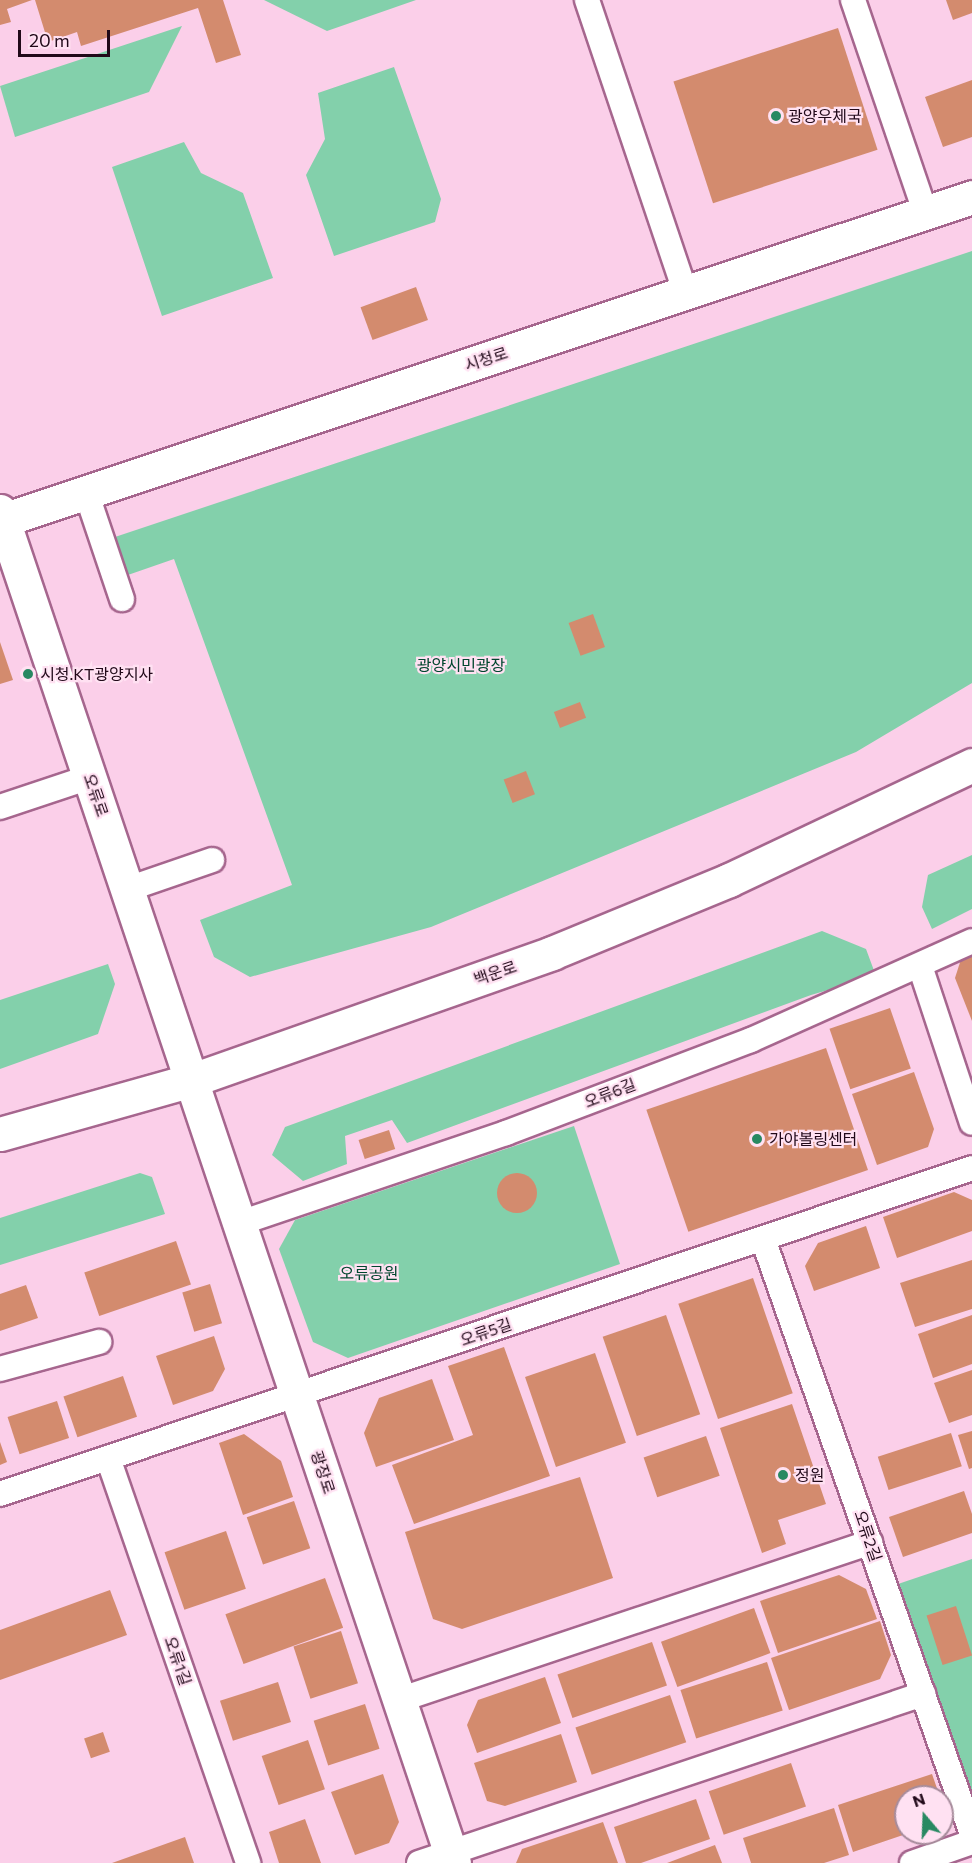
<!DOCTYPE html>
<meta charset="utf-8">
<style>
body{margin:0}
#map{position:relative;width:972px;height:1863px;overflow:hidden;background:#fbcfe9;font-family:Commissioner,"Noto Sans KR",sans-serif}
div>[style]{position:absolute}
.green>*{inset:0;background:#83d0ab}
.building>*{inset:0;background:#d38b6e;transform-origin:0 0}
.round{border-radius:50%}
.roads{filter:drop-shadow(2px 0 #a6668e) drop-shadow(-2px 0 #a6668e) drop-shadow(0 2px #a6668e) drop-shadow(0 -2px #a6668e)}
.street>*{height:24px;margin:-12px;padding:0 12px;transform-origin:12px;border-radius:12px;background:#fff}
.secondary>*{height:33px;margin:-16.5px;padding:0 16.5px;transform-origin:16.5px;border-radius:16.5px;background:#fff}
.dots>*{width:16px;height:16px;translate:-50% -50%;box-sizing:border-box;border:3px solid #ffe1f2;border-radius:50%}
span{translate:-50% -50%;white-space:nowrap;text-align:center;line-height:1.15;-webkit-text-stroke:4.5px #ffe1f2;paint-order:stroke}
.poi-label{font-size:16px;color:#210919}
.left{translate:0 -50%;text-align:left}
.street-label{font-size:16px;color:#210919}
.park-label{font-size:16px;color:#00462e}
.north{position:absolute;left:894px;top:1785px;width:60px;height:60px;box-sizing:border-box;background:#ffe1f2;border:2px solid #a68b9b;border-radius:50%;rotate:341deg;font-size:16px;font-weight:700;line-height:24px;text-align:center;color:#210919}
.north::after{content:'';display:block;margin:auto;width:21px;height:27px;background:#288962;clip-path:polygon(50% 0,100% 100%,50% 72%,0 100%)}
.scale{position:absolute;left:18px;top:30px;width:92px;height:27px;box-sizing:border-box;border:3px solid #210919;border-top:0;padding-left:8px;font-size:18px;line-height:21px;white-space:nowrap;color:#210919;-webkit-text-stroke:4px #ffe1f2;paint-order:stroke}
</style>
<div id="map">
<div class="green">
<div style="clip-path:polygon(264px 0,416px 0,327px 31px)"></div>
<div style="clip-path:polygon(182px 26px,149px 92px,15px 137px,0 86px)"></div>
<div style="clip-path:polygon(394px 67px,441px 199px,435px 222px,334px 256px,306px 175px,325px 139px,318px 93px)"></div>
<div style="clip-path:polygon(184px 142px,201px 173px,243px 193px,273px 278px,162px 316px,112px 167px)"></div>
<div style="clip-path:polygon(972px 251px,972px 683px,856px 752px,431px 927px,250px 977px,214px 957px,200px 920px,292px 885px,174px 559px,125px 576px,112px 538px)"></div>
<div style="clip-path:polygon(972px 855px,972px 909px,932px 929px,922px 907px,928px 875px)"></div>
<div style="clip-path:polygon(822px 931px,866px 949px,876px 976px,811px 995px,407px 1143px,392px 1120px,345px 1136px,347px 1164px,303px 1181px,272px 1155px,285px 1127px)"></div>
<div style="clip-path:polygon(108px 964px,115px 984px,98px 1034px,0 1069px,0 1000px)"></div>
<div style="clip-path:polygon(574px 1126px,620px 1264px,348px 1358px,313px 1342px,279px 1249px,295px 1220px)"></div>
<div style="clip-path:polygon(140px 1173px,152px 1177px,165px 1214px,0 1265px,0 1218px)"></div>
<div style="clip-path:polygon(972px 1559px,972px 1796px,970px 1797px,898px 1584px)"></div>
</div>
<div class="building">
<div style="clip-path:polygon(0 0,32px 0,7px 9px,11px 22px,0 25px)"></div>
<div style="clip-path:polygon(35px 0,223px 0,241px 55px,216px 63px,198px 8px,81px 46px,77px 32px,48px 42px)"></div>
<div style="clip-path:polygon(946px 0,972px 0,972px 13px,953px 20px)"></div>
<div style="left:838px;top:28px;width:128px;height:173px;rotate:72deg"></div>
<div style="clip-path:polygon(972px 80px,972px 137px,943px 147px,925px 97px)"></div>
<div style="left:416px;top:287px;width:35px;height:59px;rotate:70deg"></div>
<div style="left:593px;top:614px;width:35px;height:26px;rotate:70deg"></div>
<div style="clip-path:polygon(0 642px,13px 680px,0 684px)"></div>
<div style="left:580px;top:702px;width:17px;height:28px;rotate:69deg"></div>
<div style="left:526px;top:771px;width:25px;height:24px;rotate:69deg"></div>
<div style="clip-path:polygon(972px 950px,972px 1021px,955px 978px,963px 953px)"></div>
<div style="left:890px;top:1008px;width:64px;height:64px;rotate:71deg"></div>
<div style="left:826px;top:1048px;width:129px;height:190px;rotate:71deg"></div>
<div style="clip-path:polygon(914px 1072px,934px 1129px,928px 1147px,877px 1165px,852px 1094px)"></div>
<div style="left:389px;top:1130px;width:20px;height:32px;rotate:72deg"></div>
<div class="round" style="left:497px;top:1173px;width:40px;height:40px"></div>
<div style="clip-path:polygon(954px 1192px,972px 1200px,972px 1231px,897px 1258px,883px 1217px)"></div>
<div style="clip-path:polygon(866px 1226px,880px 1268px,814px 1291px,805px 1266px,818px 1243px)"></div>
<div style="left:176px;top:1241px;width:46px;height:97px;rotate:71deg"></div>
<div style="clip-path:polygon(972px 1260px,972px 1309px,915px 1327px,900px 1283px)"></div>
<div style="left:753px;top:1278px;width:122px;height:79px;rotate:71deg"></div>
<div style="left:210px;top:1284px;width:41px;height:29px;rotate:73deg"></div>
<div style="clip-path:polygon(26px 1285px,38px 1318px,0 1331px,0 1294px)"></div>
<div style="left:666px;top:1315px;width:105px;height:67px;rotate:71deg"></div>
<div style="clip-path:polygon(972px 1315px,972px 1364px,933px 1378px,918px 1334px)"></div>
<div style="clip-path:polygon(214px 1336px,225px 1369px,213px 1391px,173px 1405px,156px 1356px)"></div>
<div style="clip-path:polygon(504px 1347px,550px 1476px,414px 1524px,392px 1465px,473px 1435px,448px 1366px)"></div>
<div style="left:595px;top:1353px;width:95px;height:74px;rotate:71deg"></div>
<div style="clip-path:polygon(972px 1370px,972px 1415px,949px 1423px,934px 1383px)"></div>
<div style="left:123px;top:1376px;width:43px;height:63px;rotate:71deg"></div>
<div style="clip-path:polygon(432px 1379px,454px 1440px,376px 1467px,364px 1433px,379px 1398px)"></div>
<div style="left:57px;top:1401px;width:39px;height:52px;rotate:72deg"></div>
<div style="clip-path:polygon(792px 1404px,826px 1504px,778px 1520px,786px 1544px,762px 1553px,720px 1428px)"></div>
<div style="clip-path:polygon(972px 1431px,972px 1468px,969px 1469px,958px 1435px)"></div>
<div style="left:951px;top:1433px;width:35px;height:77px;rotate:72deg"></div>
<div style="clip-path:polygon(244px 1434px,281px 1461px,293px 1497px,243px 1515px,219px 1443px)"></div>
<div style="left:706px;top:1436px;width:42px;height:66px;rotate:71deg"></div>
<div style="clip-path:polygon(0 1442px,7px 1462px,0 1465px)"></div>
<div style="clip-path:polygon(580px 1477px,613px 1578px,462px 1629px,433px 1619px,405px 1532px)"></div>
<div style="clip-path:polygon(964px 1491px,972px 1514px,972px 1533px,903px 1557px,889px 1517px)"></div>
<div style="left:294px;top:1501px;width:50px;height:50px;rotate:71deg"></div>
<div style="left:226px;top:1531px;width:61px;height:65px;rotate:71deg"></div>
<div style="clip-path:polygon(839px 1575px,866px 1589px,877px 1619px,778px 1653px,760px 1601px)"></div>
<div style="left:325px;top:1578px;width:53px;height:106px;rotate:70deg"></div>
<div style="clip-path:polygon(110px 1590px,127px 1635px,0 1680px,0 1630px)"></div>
<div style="left:956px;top:1606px;width:52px;height:31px;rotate:72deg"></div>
<div style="left:754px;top:1608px;width:48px;height:99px;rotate:70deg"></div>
<div style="clip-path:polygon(880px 1621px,891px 1655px,880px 1679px,789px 1710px,771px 1658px)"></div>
<div style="left:341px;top:1631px;width:55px;height:50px;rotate:72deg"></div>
<div style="left:652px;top:1642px;width:46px;height:100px;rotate:71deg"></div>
<div style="left:767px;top:1662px;width:51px;height:91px;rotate:72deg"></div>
<div style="clip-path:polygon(545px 1677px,561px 1723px,477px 1753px,467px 1725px,478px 1700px)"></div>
<div style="left:278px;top:1682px;width:42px;height:61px;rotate:72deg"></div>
<div style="left:670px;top:1695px;width:50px;height:100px;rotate:71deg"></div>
<div style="left:365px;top:1704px;width:47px;height:54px;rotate:72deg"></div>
<div style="left:103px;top:1732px;width:21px;height:20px;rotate:71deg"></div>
<div style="clip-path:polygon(561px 1734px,577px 1782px,505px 1806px,487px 1801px,474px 1763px)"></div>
<div style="left:308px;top:1740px;width:52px;height:49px;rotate:71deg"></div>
<div style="left:791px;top:1763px;width:46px;height:87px;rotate:71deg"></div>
<div style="clip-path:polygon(383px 1774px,399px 1822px,389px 1843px,355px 1855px,331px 1792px)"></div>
<div style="clip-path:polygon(932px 1774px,940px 1797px,906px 1797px,906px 1834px,853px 1852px,838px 1805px)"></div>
<div style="clip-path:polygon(696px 1799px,710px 1839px,641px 1863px,626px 1863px,614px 1827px)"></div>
<div style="clip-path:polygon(834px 1808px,849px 1855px,824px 1863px,751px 1863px,743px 1838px)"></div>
<div style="clip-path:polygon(305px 1819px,321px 1863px,279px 1863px,269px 1832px)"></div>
<div style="clip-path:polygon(603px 1822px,618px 1863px,516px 1863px,522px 1849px)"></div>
<div style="clip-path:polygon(185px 1837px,194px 1863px,112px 1863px)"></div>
<div style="clip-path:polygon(715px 1845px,722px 1863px,667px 1863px)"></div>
</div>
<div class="roads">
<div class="street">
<div style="left:587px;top:0;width:308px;rotate:71.4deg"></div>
<div style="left:853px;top:0;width:224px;rotate:71.2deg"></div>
<div style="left:86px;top:492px;width:113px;rotate:71.4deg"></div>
<div style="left:0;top:807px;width:95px;rotate:-18.4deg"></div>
<div style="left:128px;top:889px;width:89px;rotate:-19deg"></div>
<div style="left:920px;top:966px;width:165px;rotate:71.7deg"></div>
<div style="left:240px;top:1223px;width:281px;rotate:-18.7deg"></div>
<div style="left:506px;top:1133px;width:262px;rotate:-20.8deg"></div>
<div style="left:751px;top:1040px;width:242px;rotate:-24.1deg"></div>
<div style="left:763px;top:1239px;width:631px;rotate:70.65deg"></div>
<div style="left:0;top:1369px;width:103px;rotate:-15.3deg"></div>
<div style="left:108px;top:1458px;width:429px;rotate:70.9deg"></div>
<div style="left:0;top:1494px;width:1025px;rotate:-18.54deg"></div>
<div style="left:399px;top:1700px;width:497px;rotate:-18.5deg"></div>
<div style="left:419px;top:1863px;width:532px;rotate:-18.54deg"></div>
<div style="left:912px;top:1863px;width:64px;rotate:-19.3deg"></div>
</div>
<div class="secondary">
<div style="left:0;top:511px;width:1426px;rotate:71.44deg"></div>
<div style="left:0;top:521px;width:1025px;rotate:-18.43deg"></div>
<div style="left:0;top:1134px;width:199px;rotate:-15.7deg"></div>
<div style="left:192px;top:1080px;width:382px;rotate:-19.4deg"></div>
<div style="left:552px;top:953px;width:191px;rotate:-22.4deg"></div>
<div style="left:729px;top:880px;width:269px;rotate:-25.3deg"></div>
</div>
</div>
<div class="dots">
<div style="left:776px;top:116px;background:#288962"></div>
<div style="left:28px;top:674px;background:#288962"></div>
<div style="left:757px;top:1139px;background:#288962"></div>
<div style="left:783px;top:1475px;background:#288962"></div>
</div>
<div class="poi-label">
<span class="left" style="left:788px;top:116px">광양우체국</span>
<span class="left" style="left:40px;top:674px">시청.KT광양지사</span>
<span class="left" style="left:769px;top:1139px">가야볼링센터</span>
<span class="left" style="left:795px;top:1475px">정원</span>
</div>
<div class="street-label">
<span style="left:486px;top:359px;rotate:-18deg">시청로</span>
<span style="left:96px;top:795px;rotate:71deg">오류로</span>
<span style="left:495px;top:973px;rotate:-19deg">백운로</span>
<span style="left:610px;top:1093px;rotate:-21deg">오류6길</span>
<span style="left:486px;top:1332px;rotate:-19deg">오류5길</span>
<span style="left:323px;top:1472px;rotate:72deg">광장로</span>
<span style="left:868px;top:1536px;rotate:71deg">오류2길</span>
<span style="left:178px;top:1661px;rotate:71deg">오류1길</span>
</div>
<div class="park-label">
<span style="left:461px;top:665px">광양시민광장</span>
<span style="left:369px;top:1273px">오류공원</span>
</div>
<div class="north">N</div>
<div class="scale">20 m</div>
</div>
